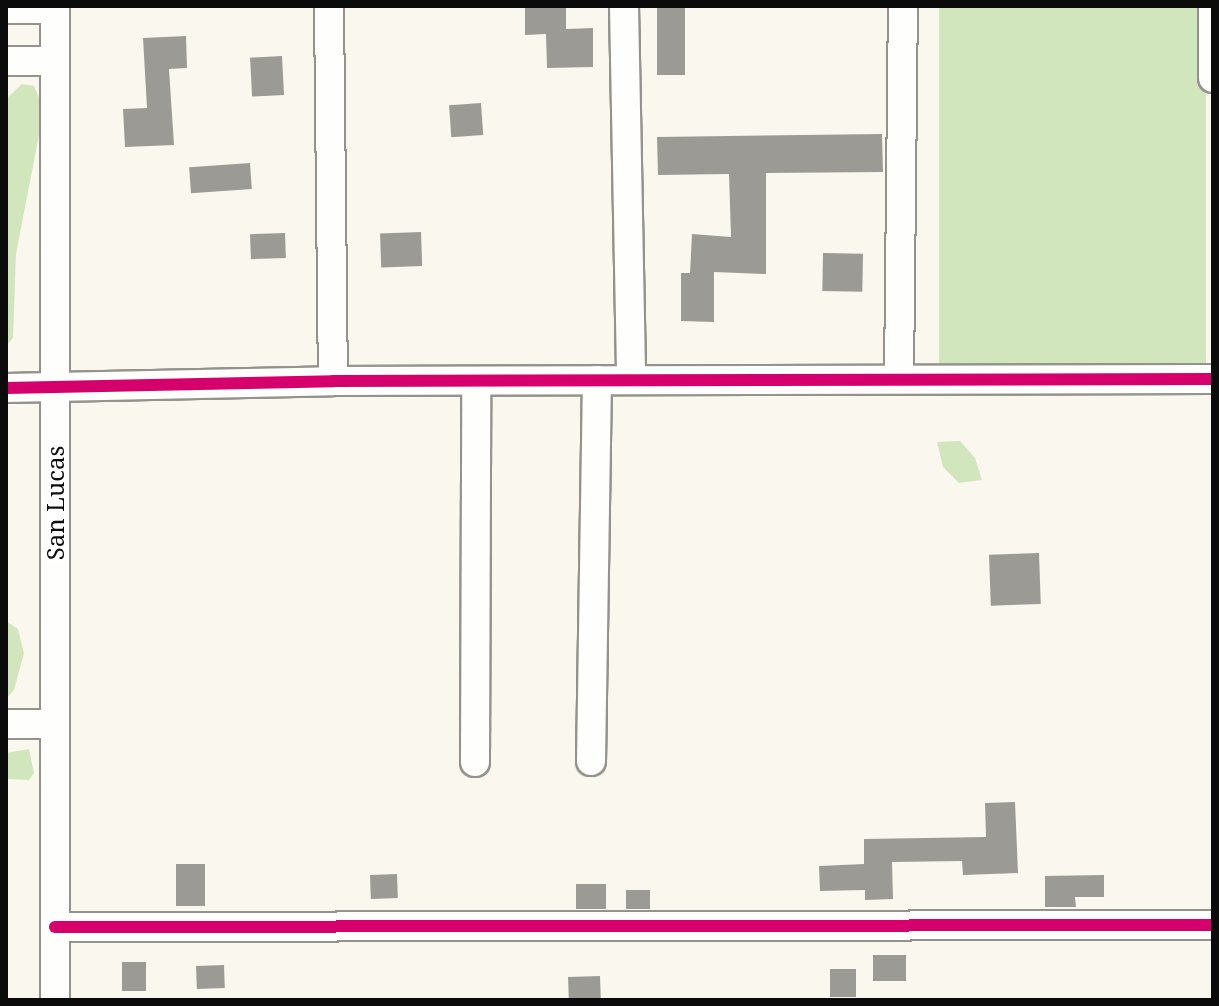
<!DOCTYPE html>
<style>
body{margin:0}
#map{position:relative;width:1219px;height:1006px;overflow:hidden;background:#faf8ee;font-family:"Noto Serif",serif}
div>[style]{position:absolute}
.forest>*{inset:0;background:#d1e6bc;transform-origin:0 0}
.building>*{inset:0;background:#9c9a95;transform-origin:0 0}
.roads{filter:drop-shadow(2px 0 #93928d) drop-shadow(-2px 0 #93928d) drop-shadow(0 2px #93928d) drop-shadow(0 -2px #93928d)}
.street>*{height:28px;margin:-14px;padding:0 14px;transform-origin:14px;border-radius:14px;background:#fefefc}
.cycleway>*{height:12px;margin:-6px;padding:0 6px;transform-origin:6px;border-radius:6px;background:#d6006c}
span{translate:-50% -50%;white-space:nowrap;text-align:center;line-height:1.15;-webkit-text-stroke:8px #fff;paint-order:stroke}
.street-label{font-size:24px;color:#0b0b0b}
.frame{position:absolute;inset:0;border:8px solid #0b0b0b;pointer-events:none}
</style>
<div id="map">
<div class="forest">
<div style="left:939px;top:6px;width:267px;height:366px"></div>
<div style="clip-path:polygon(22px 84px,34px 86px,44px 109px,16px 254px,13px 338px,6px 346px,6px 99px)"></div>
<div style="clip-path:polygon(960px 441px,975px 458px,982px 480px,959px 483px,943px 467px,937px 442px)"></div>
<div style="clip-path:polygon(6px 621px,18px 629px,24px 653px,14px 690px,6px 699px)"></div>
<div style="clip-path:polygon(29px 749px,34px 773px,29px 780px,6px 779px,6px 753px)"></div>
</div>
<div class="building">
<div style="clip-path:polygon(525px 6px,566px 6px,566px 29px,593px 28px,593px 67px,547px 68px,546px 34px,525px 35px)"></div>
<div style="left:657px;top:6px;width:28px;height:69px"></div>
<div style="clip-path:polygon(186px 36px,187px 68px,169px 69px,174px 145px,125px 147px,123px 109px,147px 108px,143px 38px)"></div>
<div style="left:282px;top:56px;width:39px;height:32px;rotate:87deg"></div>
<div style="left:481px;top:103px;width:32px;height:32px;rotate:86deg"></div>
<div style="clip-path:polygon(882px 134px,883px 172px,766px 173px,766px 274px,714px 272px,714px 322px,681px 321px,681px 273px,690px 273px,692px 234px,731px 237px,729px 174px,658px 175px,657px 137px)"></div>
<div style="left:250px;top:163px;width:26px;height:61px;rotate:86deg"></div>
<div style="left:421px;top:232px;width:34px;height:41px;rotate:88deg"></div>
<div style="left:285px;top:233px;width:25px;height:35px;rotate:88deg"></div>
<div style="left:823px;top:253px;width:40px;height:38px;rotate:1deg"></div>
<div style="left:1039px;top:553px;width:51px;height:50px;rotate:88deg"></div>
<div style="clip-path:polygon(1015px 802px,1018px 873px,963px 875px,962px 861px,892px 862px,893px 899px,865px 900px,865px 890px,820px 891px,819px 866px,864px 864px,864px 839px,986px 837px,985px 803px)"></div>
<div style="left:176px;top:864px;width:29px;height:42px"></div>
<div style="left:397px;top:874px;width:24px;height:27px;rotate:88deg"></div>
<div style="clip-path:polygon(1104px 875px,1104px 897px,1075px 897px,1076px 907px,1045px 907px,1045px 876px)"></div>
<div style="left:606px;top:884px;width:25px;height:30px;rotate:90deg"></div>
<div style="left:626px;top:890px;width:24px;height:19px"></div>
<div style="left:906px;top:955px;width:26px;height:33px;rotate:90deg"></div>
<div style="left:146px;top:962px;width:29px;height:24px;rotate:90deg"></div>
<div style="left:224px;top:965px;width:23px;height:28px;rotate:88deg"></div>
<div style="left:856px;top:969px;width:28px;height:26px;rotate:90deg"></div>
<div style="left:600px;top:976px;width:24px;height:32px;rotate:88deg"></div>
</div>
<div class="roads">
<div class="street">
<div style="left:55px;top:6px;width:994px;rotate:90deg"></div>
<div style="left:329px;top:6px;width:375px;rotate:89.4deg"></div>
<div style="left:624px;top:6px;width:374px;rotate:88.9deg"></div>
<div style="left:1213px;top:6px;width:72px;rotate:90deg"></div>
<div style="left:6px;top:9px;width:49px"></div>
<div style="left:6px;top:61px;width:49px"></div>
<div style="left:899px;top:379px;width:373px;rotate:-89.4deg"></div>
<div style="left:6px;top:388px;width:327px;rotate:-1.2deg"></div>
<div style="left:333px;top:381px;width:880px;rotate:-0.13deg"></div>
<div style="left:6px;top:724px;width:48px"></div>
<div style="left:591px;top:761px;width:381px;rotate:-89.1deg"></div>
<div style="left:475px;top:762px;width:381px;rotate:-89.8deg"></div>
<div style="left:55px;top:927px;width:1158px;rotate:-0.1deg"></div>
</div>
</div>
<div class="cycleway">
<div style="left:6px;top:388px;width:327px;rotate:-1.2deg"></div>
<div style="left:333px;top:381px;width:880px;rotate:-0.13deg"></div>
<div style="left:55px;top:927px;width:1158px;rotate:-0.1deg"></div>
</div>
<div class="street-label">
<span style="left:55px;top:503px;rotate:-90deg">San Lucas</span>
</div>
<div class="frame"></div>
</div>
